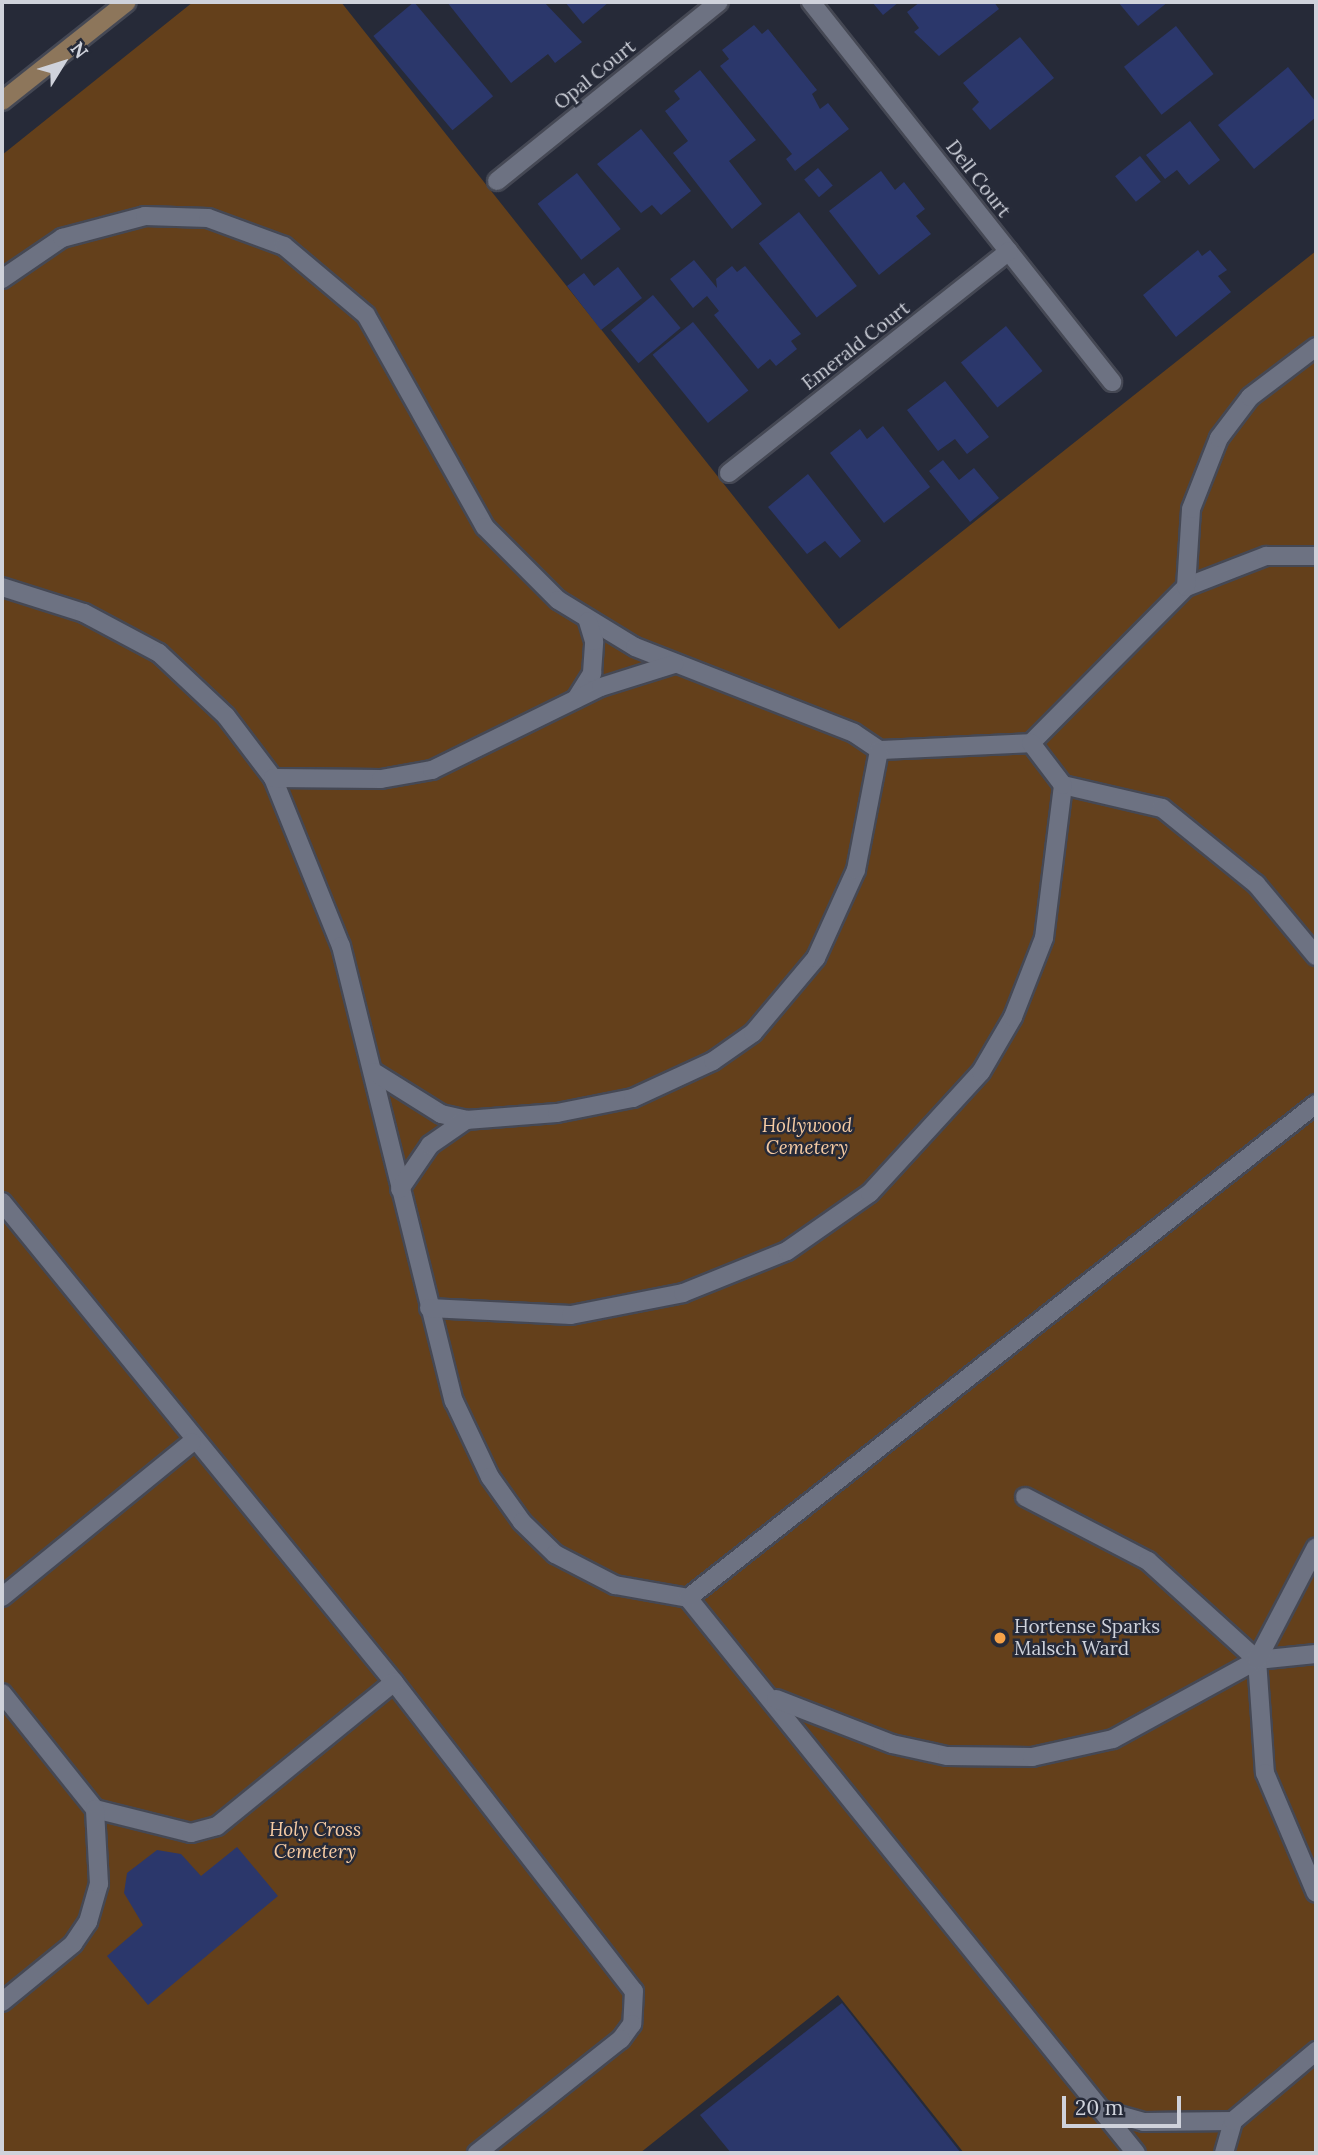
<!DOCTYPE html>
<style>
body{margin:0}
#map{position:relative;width:1318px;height:2155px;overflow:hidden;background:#262a38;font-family:Lora,serif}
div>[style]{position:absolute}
.green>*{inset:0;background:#64401b}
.building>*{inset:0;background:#2b376b;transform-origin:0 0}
.roads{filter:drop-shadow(2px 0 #454854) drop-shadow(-2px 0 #454854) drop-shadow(0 2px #454854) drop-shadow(0 -2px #454854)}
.lane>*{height:18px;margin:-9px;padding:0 9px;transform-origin:9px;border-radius:9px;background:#6d7282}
.street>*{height:18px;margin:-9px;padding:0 9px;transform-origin:9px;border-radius:9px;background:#6d7282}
.secondary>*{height:18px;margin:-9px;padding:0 9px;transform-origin:9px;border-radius:9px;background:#8d765b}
.dots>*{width:19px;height:19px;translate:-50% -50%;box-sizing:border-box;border:4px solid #262a38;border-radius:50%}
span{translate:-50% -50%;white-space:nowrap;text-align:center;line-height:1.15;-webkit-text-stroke:5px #262a38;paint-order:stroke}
.street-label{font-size:19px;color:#cfd2db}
.park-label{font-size:19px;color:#f6cba3;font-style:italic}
.poi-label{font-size:19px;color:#cfd2db}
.left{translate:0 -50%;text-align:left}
.frame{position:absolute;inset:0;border:4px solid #cfd2db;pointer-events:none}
.north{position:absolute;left:28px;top:28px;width:70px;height:70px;-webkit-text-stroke:5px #262a38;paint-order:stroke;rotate:52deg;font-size:19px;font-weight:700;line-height:28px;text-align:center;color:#cfd2db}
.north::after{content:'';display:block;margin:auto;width:24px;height:32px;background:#cfd2db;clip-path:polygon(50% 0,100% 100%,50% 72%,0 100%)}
.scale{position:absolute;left:1062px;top:2096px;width:119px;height:32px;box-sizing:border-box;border:4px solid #cfd2db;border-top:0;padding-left:9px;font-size:21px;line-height:24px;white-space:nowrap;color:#cfd2db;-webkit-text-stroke:5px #262a38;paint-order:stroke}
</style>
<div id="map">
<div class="green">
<div style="clip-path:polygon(193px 2px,341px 2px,839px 629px,1316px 251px,1316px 2153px,964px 2153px,838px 1995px,640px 2153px,2px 2153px,2px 155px)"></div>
</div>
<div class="building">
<div style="left:414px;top:2px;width:123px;height:53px;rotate:50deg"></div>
<div style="clip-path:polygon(447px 2px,544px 2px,582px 42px,555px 63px,548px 54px,511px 83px)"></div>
<div style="clip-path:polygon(565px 2px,609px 2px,583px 24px)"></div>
<div style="clip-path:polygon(872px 2px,899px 2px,883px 15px)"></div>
<div style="clip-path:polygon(920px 2px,994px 2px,999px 9px,939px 56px,914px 32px,919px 28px,907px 12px)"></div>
<div style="clip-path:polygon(1118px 2px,1168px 2px,1138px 26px)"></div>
<div style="clip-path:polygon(754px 25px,762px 34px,768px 29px,817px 90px,812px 94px,820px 109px,828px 103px,849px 129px,795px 171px,786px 159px,792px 154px,720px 66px,729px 59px,722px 50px)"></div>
<div style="left:1176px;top:26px;width:61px;height:66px;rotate:52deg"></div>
<div style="clip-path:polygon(1020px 37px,1054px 78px,990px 130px,972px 109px,979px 102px,963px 83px)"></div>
<div style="clip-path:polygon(1288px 67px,1316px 102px,1316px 117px,1254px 169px,1218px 125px)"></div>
<div style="clip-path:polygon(700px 70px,756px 140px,729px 161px,762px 204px,732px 229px,673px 153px,688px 141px,665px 111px,680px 99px,674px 91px)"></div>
<div style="clip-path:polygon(1190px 121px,1220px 160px,1189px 185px,1177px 170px,1165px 179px,1146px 155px)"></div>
<div style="clip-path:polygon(641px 129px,691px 191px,661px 215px,652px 205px,641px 213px,597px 164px)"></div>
<div style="left:1140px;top:156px;width:33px;height:32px;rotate:51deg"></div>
<div style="left:818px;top:168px;width:23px;height:18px;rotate:50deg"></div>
<div style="clip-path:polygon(881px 171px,895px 190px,904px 182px,925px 209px,916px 216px,931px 234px,879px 275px,829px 211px)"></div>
<div style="left:577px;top:173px;width:71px;height:50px;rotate:52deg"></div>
<div style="left:799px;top:212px;width:94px;height:51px;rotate:52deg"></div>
<div style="clip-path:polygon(1198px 250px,1202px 256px,1210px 250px,1227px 270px,1218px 276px,1231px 292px,1176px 337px,1143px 295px)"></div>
<div style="clip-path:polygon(694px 260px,717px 288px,716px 279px,732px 266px,737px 272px,745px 266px,801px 334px,791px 341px,797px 349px,776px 366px,770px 359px,758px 369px,714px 315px,719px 311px,707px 296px,693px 308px,670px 279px)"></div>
<div style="clip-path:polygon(618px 267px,642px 298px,601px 330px,567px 286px,584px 273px,594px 286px)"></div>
<div style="left:653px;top:295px;width:43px;height:55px;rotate:50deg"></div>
<div style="left:693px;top:322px;width:88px;height:52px;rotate:51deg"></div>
<div style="left:1006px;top:326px;width:58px;height:58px;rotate:51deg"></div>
<div style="clip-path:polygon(945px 381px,989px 437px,967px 454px,955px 439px,938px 451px,907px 410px)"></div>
<div style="clip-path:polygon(883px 426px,930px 487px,884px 523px,830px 453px,860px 429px,867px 439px)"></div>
<div style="clip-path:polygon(943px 460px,959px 480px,974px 468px,999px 498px,970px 522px,929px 471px)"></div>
<div style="clip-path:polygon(808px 474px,861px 541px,840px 558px,825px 541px,807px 554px,768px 507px)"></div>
<div style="clip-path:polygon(237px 1847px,278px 1896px,148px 2005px,107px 1956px,143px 1925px,124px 1893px,127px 1873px,157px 1850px,181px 1854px,201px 1876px)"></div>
<div style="clip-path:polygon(842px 2003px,961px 2153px,731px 2153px,700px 2115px)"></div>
</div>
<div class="roads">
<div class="lane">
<div style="left:2px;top:279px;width:73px;rotate:-34.3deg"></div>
<div style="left:62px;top:238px;width:86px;rotate:-14.8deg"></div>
<div style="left:145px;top:216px;width:63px;rotate:1.8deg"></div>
<div style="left:208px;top:218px;width:81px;rotate:20.2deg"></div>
<div style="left:284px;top:246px;width:107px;rotate:40.1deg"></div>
<div style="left:366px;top:315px;width:243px;rotate:60.7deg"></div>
<div style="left:485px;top:527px;width:103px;rotate:45deg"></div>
<div style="left:558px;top:600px;width:90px;rotate:31.4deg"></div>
<div style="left:635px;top:647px;width:235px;rotate:21.4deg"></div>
<div style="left:854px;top:733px;width:30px;rotate:34deg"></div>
<div style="left:879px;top:750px;width:152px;rotate:-2.6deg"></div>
<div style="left:1031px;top:743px;width:220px;rotate:-45.2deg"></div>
<div style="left:1186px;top:587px;width:86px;rotate:-21.2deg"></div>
<div style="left:1266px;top:556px;width:50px"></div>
<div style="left:2px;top:587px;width:86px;rotate:17.6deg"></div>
<div style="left:84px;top:613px;width:85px;rotate:28.1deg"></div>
<div style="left:159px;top:653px;width:92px;rotate:43.2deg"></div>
<div style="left:226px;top:716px;width:78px;rotate:52.8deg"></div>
<div style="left:273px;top:778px;width:181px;rotate:68deg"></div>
<div style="left:341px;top:946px;width:469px;rotate:76.1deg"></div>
<div style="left:454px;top:1401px;width:84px;rotate:64.7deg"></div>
<div style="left:490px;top:1477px;width:55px;rotate:54.6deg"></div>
<div style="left:522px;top:1522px;width:46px;rotate:44.1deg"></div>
<div style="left:555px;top:1554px;width:68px;rotate:27.3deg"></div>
<div style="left:615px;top:1585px;width:74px;rotate:10.1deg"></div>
<div style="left:688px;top:1598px;width:713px;rotate:51.09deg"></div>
<div style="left:1186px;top:587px;width:78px;rotate:-86.3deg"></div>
<div style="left:1191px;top:509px;width:76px;rotate:-68.5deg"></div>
<div style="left:1219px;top:438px;width:51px;rotate:-52.9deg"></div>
<div style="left:1250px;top:397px;width:83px;rotate:-37.1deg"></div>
<div style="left:576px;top:699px;width:31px;rotate:-58deg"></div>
<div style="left:592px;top:673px;width:32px;rotate:-86deg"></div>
<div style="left:594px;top:641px;width:21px;rotate:-107deg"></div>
<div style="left:273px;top:778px;width:108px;rotate:0.5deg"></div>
<div style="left:381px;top:779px;width:52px;rotate:-10deg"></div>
<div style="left:432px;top:770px;width:188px;rotate:-26.2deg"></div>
<div style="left:601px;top:687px;width:77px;rotate:-17.5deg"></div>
<div style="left:1063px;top:785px;width:102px;rotate:13.1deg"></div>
<div style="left:1162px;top:808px;width:121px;rotate:39deg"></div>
<div style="left:1256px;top:884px;width:94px;rotate:50.2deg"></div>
<div style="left:374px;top:1072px;width:79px;rotate:32.1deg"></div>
<div style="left:441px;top:1114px;width:26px;rotate:13deg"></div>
<div style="left:466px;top:1120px;width:91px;rotate:-4.4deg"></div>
<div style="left:557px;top:1113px;width:77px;rotate:-11.2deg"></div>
<div style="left:633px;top:1098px;width:88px;rotate:-24.8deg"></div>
<div style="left:713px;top:1061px;width:49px;rotate:-35deg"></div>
<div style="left:753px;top:1033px;width:98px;rotate:-50deg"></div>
<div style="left:816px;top:958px;width:97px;rotate:-65.6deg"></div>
<div style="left:856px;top:870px;width:122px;rotate:-79.1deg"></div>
<div style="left:400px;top:1189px;width:53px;rotate:-55.7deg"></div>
<div style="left:430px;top:1145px;width:44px;rotate:-34.8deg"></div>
<div style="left:2px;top:1202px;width:620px;rotate:50.76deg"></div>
<div style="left:394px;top:1682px;width:391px;rotate:52.2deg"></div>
<div style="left:634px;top:1991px;width:33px;rotate:93deg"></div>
<div style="left:632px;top:2024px;width:19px;rotate:126deg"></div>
<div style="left:621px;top:2039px;width:184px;rotate:141.6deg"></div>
<div style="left:429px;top:1308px;width:142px;rotate:2.8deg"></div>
<div style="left:571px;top:1315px;width:114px;rotate:-11.1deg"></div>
<div style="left:683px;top:1293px;width:112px;rotate:-22deg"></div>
<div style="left:787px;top:1251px;width:101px;rotate:-34.9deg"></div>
<div style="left:870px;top:1193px;width:164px;rotate:-47.5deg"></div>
<div style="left:981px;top:1072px;width:64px;rotate:-59.8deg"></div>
<div style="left:1013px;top:1017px;width:85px;rotate:-68.6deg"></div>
<div style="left:1044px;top:938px;width:154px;rotate:-82.9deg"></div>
<div style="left:1063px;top:785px;width:53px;rotate:-127.3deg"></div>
<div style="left:1025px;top:1497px;width:139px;rotate:27.5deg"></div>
<div style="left:1148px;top:1561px;width:147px;rotate:42.2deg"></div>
<div style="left:1257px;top:1660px;width:59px;rotate:-5.8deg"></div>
<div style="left:2px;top:1597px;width:245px;rotate:-39.2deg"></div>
<div style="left:688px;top:1598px;width:799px;rotate:-38.19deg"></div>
<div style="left:1257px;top:1660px;width:113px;rotate:86deg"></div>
<div style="left:1265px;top:1773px;width:130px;rotate:67deg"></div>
<div style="left:2px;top:1693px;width:149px;rotate:51.3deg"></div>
<div style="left:95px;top:1809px;width:99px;rotate:14deg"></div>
<div style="left:191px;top:1833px;width:27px;rotate:-15deg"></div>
<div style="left:217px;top:1826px;width:228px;rotate:-39.1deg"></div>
<div style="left:776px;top:1699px;width:124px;rotate:21.2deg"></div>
<div style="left:892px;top:1744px;width:56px;rotate:12.3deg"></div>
<div style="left:947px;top:1756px;width:85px;rotate:0.7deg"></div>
<div style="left:1032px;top:1757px;width:83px;rotate:-12.5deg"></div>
<div style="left:1113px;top:1739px;width:164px;rotate:-28.7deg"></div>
<div style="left:1257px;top:1660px;width:127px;rotate:-62.4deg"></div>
<div style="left:2px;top:2002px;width:92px;rotate:-39.2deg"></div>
<div style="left:73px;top:1944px;width:27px;rotate:-56deg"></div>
<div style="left:88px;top:1922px;width:40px;rotate:-74deg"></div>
<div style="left:99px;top:1884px;width:75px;rotate:-93.1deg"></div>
<div style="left:1101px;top:2110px;width:45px;rotate:15.6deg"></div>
<div style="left:1144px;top:2122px;width:89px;rotate:-0.6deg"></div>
<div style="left:1224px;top:2153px;width:33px;rotate:-74deg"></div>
<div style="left:1233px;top:2121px;width:109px;rotate:-40.1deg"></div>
</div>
<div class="street">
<div style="left:811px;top:2px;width:485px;rotate:51.6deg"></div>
<div style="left:497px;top:181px;width:285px;rotate:-38.9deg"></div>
<div style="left:729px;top:473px;width:357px;rotate:-38.4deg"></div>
</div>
<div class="secondary">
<div style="left:2px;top:101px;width:159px;rotate:-38.4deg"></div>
</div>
</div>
<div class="dots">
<div style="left:1000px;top:1638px;background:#f6a248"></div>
</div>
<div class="street-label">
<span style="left:595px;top:75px;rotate:-39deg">Opal Court</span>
<span style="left:978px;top:179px;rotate:52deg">Dell Court</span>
<span style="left:856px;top:346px;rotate:-38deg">Emerald Court</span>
</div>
<div class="park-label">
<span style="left:807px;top:1137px">Hollywood<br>Cemetery</span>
<span style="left:315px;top:1841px">Holy Cross<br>Cemetery</span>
</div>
<div class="poi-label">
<span class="left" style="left:1014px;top:1638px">Hortense Sparks<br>Malsch Ward</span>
</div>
<div class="frame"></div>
<div class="north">N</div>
<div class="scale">20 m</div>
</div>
